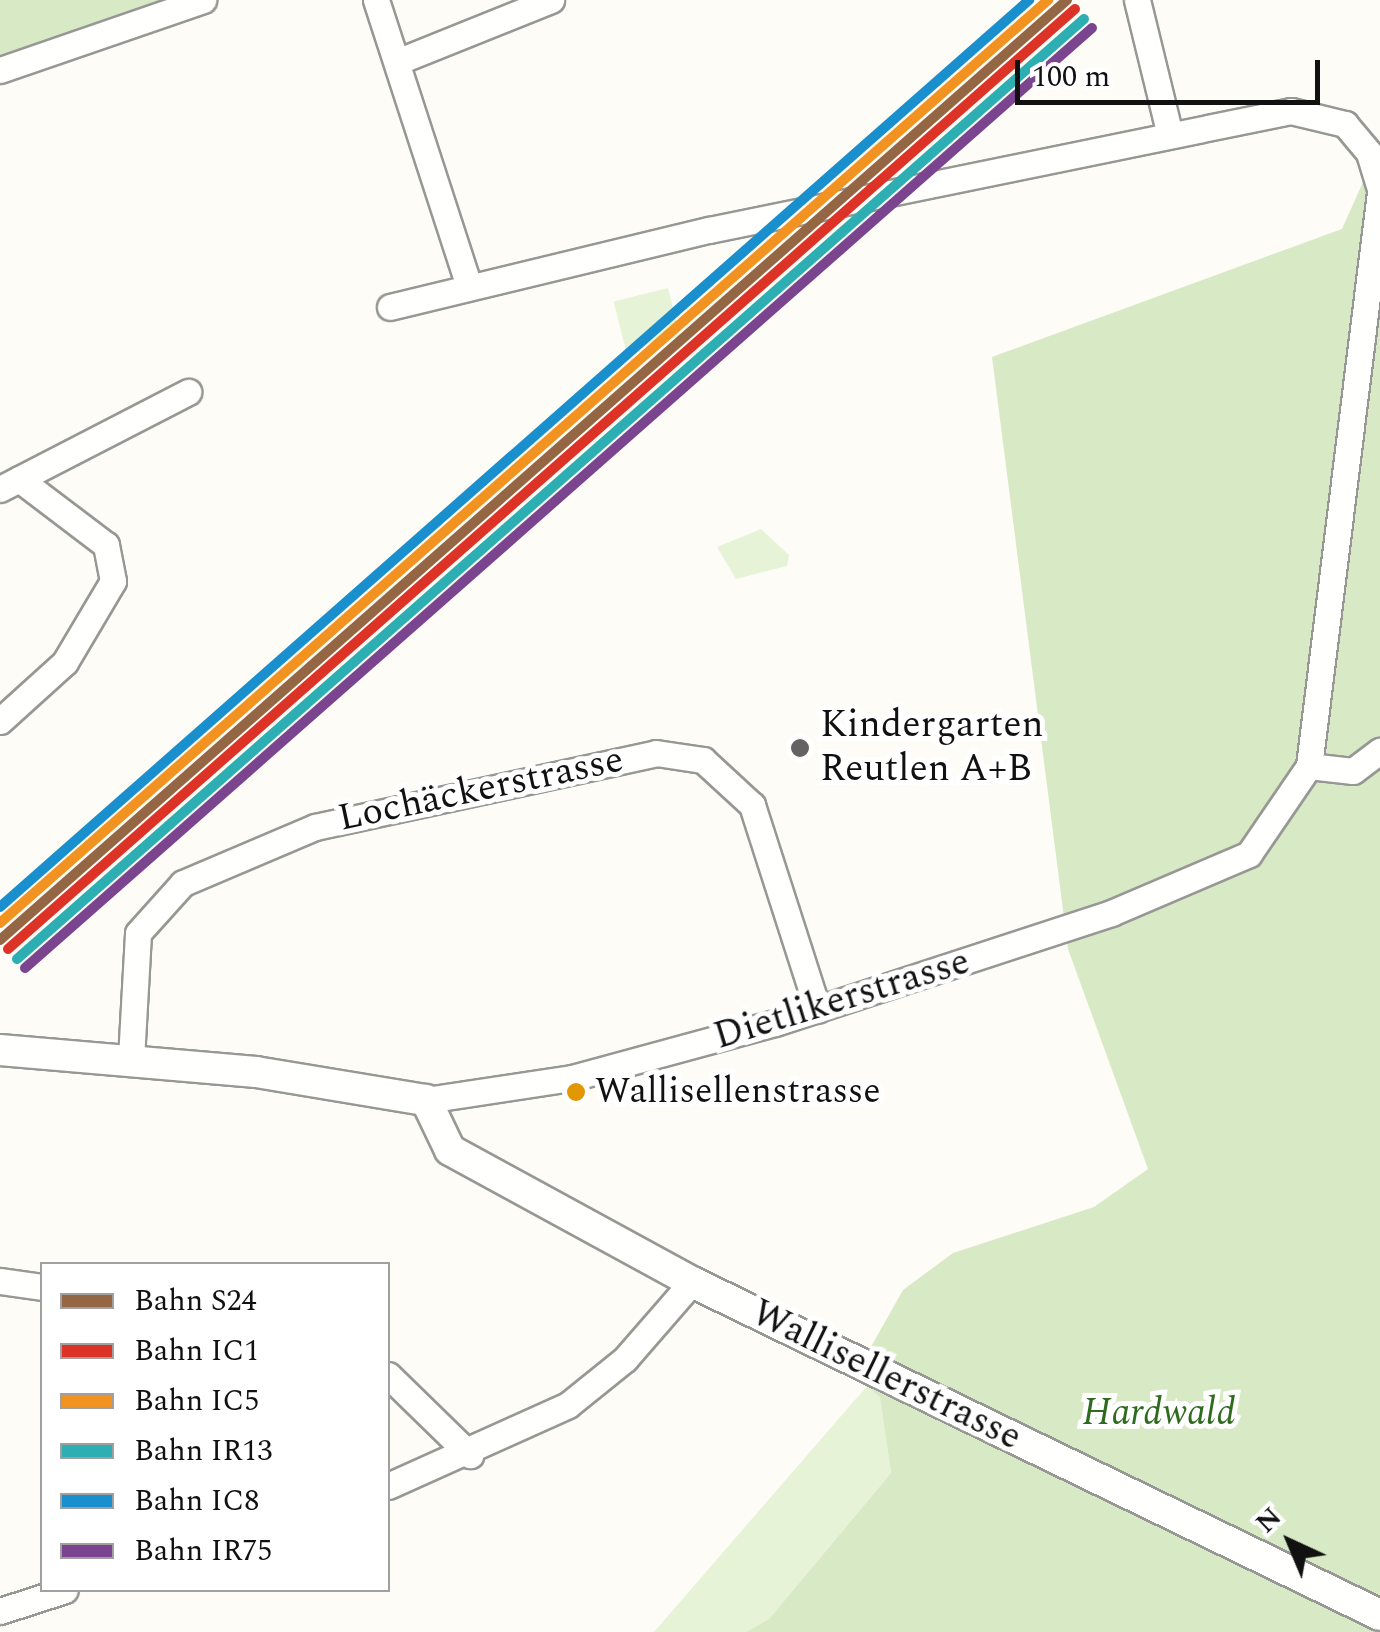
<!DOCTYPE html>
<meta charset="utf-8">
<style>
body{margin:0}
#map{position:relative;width:1380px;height:1632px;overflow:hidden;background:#fdfcf7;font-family:Spectral,serif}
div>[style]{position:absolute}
.green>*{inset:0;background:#e7f3d7;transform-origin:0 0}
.forest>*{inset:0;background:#d8eac5}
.roads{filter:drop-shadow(2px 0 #979795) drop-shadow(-2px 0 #979795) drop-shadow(0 2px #979795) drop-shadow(0 -2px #979795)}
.minor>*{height:25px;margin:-12.5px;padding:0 12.5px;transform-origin:12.5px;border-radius:12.5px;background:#fffffe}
.tertiary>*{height:30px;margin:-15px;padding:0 15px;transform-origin:15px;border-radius:15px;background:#fffffe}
.rail-1>*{height:10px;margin:-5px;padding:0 5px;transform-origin:5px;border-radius:5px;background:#946644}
.rail-2>*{height:10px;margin:-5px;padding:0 5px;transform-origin:5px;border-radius:5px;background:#dd3327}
.rail-3>*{height:10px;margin:-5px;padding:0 5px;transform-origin:5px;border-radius:5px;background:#f29220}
.rail-4>*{height:10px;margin:-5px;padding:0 5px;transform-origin:5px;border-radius:5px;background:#2caeb3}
.rail-5>*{height:10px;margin:-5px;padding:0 5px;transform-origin:5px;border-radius:5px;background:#1a8fce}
.rail-6>*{height:10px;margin:-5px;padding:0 5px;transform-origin:5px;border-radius:5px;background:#7a448f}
.dots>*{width:28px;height:28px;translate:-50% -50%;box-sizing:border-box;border:5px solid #fff;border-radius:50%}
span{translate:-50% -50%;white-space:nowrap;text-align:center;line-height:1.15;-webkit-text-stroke:10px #fff;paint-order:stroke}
.bus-label{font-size:36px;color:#111}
.left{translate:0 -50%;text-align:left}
.poi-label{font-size:38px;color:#111}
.street-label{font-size:38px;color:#111}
.park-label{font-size:38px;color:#2f6b1f;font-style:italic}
.legend{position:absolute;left:40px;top:1262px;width:350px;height:330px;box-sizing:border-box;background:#fff;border:2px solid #a0a0a0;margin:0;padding:12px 18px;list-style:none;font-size:30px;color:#111}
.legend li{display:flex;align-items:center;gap:20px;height:50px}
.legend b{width:50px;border:2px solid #a0a0a0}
.north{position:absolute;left:1240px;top:1492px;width:100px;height:100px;-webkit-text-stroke:8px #fff;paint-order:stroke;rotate:316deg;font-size:28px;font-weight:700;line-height:40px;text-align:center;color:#111}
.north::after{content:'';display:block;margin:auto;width:35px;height:45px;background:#111;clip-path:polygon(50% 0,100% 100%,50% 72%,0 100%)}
.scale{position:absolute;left:1015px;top:60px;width:305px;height:45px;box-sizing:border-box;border:5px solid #111;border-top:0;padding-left:12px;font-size:30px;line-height:35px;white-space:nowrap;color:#111;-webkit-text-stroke:8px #fff;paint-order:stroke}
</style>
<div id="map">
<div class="green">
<div style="left:668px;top:288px;width:50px;height:56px;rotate:76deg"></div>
<div style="clip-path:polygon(761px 529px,789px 555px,787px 566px,736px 579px,717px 547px)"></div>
<div style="clip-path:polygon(867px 1386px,880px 1396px,891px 1473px,769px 1619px,746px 1632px,654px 1632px)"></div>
</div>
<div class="forest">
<div style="clip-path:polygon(0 0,203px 0,0 70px)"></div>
<div style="clip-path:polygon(1380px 144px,1380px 1632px,746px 1632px,769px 1619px,891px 1473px,880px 1397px,867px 1386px,872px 1345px,903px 1290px,953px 1253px,1094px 1207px,1148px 1169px,1068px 949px,992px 357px,1342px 229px)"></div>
</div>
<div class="roads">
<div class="minor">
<div style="left:376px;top:0;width:301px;rotate:72deg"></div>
<div style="left:1137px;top:0;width:135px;rotate:76.3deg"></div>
<div style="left:399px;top:61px;width:164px;rotate:-21.9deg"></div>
<div style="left:0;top:70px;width:215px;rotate:-19deg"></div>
<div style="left:390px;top:307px;width:328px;rotate:-13.6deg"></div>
<div style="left:709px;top:230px;width:594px;rotate:-11.56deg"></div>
<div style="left:1291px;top:111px;width:56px;rotate:13.5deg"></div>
<div style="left:1345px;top:124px;width:38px;rotate:50deg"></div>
<div style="left:1369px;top:153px;width:38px;rotate:73deg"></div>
<div style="left:0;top:489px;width:212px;rotate:-27.3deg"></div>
<div style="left:0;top:721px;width:88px;rotate:-42.2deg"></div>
<div style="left:65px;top:662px;width:94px;rotate:-59.3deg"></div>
<div style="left:113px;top:581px;width:37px;rotate:-101deg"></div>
<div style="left:106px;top:545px;width:109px;rotate:-142.8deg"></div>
<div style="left:1309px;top:766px;width:44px;rotate:6.5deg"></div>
<div style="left:1353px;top:771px;width:34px;rotate:-37deg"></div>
<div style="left:131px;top:1059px;width:126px;rotate:-86.8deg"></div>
<div style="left:138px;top:933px;width:67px;rotate:-48deg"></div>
<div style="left:183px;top:883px;width:143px;rotate:-23deg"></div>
<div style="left:315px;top:827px;width:349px;rotate:-12.2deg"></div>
<div style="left:656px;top:753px;width:48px;rotate:8.5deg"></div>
<div style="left:703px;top:760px;width:67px;rotate:42.6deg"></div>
<div style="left:752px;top:805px;width:215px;rotate:72.2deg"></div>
<div style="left:426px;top:1100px;width:148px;rotate:-8.6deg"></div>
<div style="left:572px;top:1078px;width:210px;rotate:-15.2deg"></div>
<div style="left:775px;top:1023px;width:354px;rotate:-18.1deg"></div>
<div style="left:1111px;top:913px;width:150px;rotate:-23.1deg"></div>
<div style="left:1249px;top:854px;width:107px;rotate:-55.7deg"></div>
<div style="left:1309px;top:766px;width:578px;rotate:-82.95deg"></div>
<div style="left:0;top:1281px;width:42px;rotate:8.1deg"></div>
<div style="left:388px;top:1375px;width:115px;rotate:44.3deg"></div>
<div style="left:388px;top:1486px;width:197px;rotate:-24.2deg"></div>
<div style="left:568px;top:1405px;width:73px;rotate:-38.9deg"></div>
<div style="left:625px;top:1359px;width:102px;rotate:-49deg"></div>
<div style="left:0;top:1611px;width:68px;rotate:-17.9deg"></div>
</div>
<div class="tertiary">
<div style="left:0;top:1050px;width:257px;rotate:4.9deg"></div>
<div style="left:256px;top:1072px;width:172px;rotate:9.4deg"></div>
<div style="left:426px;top:1100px;width:55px;rotate:64.4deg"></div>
<div style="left:450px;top:1150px;width:276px;rotate:28.6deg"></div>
<div style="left:692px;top:1282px;width:764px;rotate:25.83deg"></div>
</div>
</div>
<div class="rail-1">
<div style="left:0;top:940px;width:1422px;rotate:-41.38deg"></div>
</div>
<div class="rail-2">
<div style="left:8px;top:949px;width:1422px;rotate:-41.38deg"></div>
</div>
<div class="rail-3">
<div style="left:0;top:923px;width:1397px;rotate:-41.37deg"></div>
</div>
<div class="rail-4">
<div style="left:17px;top:959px;width:1422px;rotate:-41.38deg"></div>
</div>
<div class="rail-5">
<div style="left:0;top:907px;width:1372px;rotate:-41.39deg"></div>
</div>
<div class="rail-6">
<div style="left:25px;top:968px;width:1422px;rotate:-41.38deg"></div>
</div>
<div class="dots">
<div style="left:800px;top:748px;background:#646362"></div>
<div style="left:576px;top:1092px;background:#e09702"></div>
</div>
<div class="bus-label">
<span class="left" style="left:595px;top:1092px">Wallisellenstrasse</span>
</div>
<div class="poi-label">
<span class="left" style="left:820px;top:748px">Kindergarten<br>Reutlen A+B</span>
</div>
<div class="street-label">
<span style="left:481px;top:790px;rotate:-12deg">Lochäckerstrasse</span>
<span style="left:842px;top:1000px;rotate:-17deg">Dietlikerstrasse</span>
<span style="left:886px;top:1376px;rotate:26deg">Wallisellerstrasse</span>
</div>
<div class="park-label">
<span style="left:1159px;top:1414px">Hardwald</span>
</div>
<ul class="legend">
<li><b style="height:12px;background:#946644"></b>Bahn S24</li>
<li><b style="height:12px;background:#dd3327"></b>Bahn IC1</li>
<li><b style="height:12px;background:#f29220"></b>Bahn IC5</li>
<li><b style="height:12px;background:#2caeb3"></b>Bahn IR13</li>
<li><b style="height:12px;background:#1a8fce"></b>Bahn IC8</li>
<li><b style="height:12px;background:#7a448f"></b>Bahn IR75</li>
</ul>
<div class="north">N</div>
<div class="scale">100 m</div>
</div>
